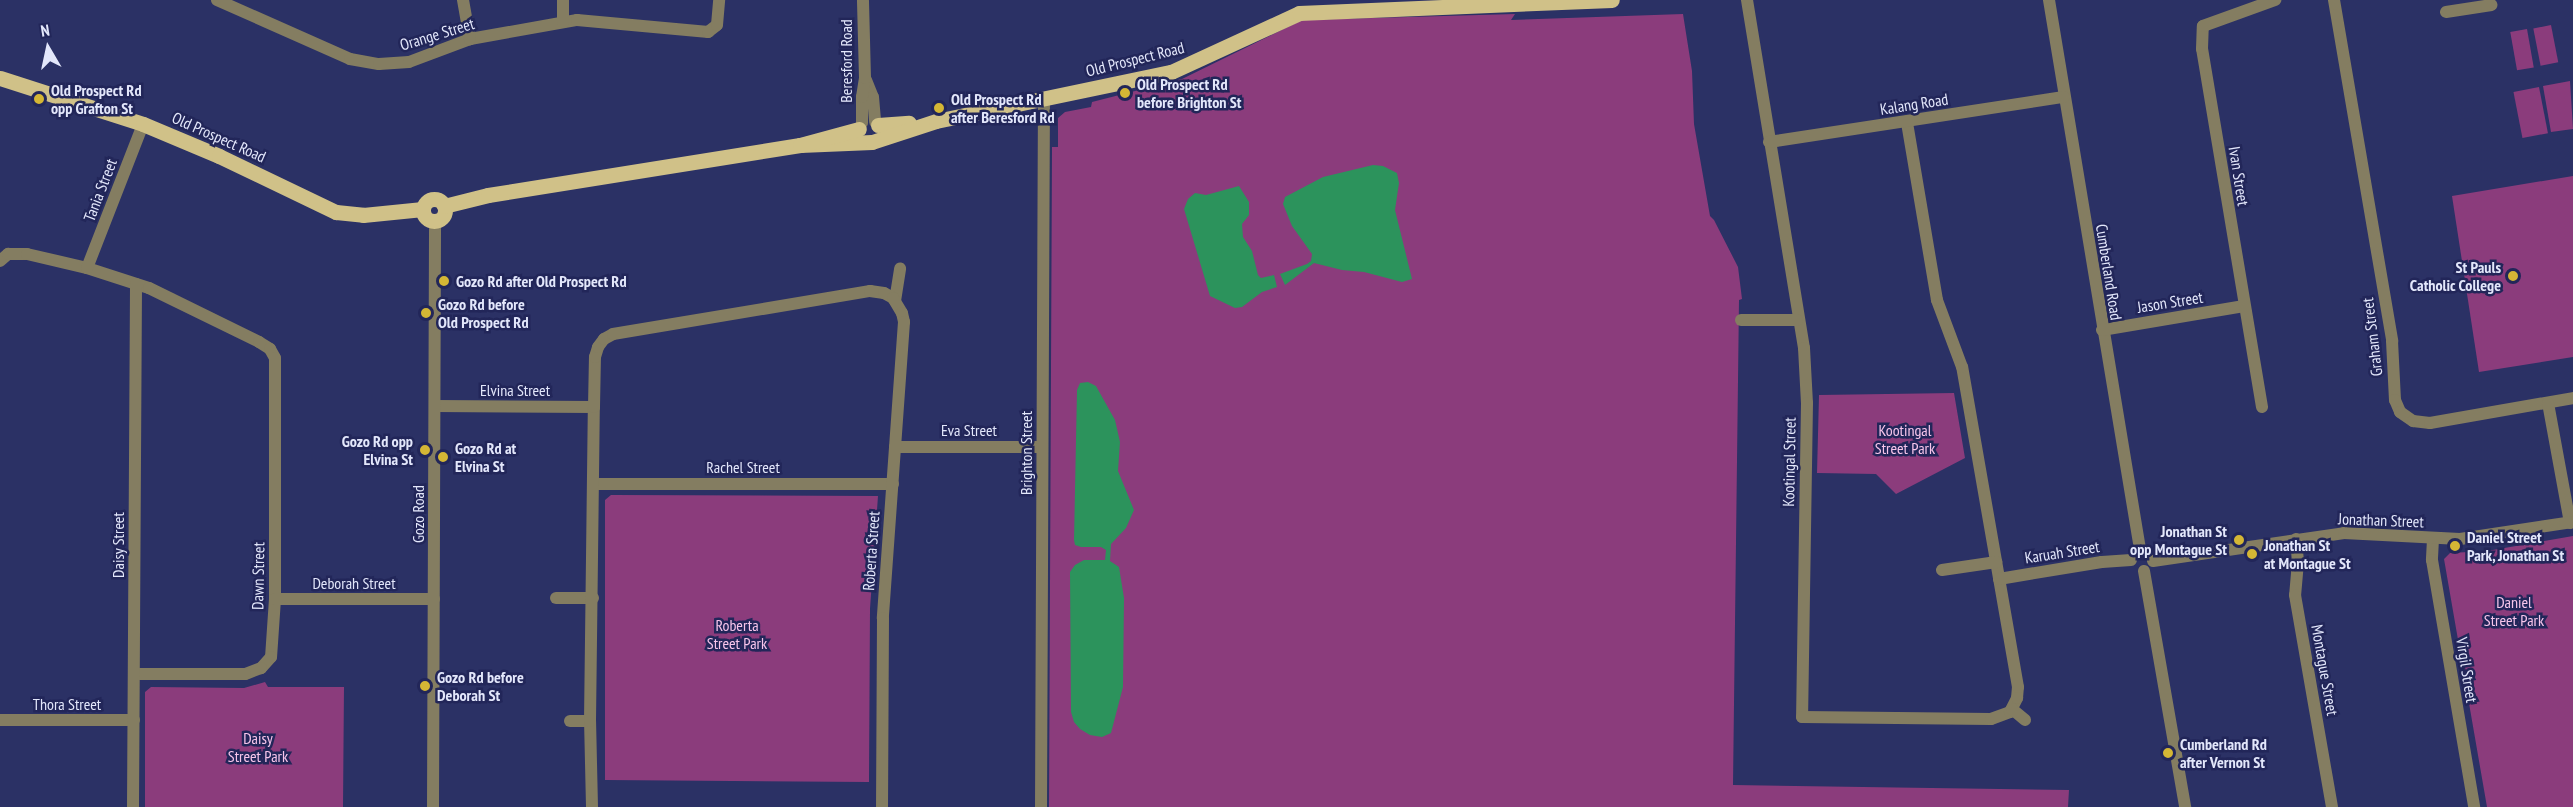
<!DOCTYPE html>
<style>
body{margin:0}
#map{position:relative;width:2573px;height:807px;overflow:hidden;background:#2b3165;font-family:"PT Sans Narrow",sans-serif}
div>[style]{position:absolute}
.green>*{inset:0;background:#8b3c7c;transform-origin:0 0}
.water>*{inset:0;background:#2c935c}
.minor>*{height:12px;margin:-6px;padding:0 6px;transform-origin:6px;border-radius:6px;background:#847d61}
.major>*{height:15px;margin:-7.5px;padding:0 7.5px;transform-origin:7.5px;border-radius:7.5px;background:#d0c188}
.major>.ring{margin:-7.5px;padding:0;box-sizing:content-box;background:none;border:15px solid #d0c188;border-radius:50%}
.dots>*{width:16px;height:16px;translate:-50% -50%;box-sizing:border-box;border:3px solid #222659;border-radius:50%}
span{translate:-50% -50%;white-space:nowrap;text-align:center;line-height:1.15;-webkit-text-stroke:5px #222659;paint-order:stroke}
.street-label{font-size:16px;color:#e3e7fb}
.poi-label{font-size:16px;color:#e3e7fb;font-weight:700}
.left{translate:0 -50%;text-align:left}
.right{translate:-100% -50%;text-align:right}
.park-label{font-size:16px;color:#f8c5eb}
.north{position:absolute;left:18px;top:18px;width:60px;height:60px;-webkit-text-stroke:4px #222659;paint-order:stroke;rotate:351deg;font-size:16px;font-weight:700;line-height:24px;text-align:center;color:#e3e7fb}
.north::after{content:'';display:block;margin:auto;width:21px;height:27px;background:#e3e7fb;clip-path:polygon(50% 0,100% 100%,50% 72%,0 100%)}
</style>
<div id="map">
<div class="green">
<div style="clip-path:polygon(1515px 14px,1511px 20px,1683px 14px,1692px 71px,1694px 124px,1710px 216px,1714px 220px,1738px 267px,1742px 299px,1739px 300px,1733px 785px,2069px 790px,2068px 807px,1049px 807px,1052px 147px,1058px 147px,1058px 118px,1065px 112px,1091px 107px,1092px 102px,1182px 79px,1302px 20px)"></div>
<div style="left:2551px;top:25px;width:38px;height:18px;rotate:79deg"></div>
<div style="left:2527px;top:29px;width:39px;height:17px;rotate:80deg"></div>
<div style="clip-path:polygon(2570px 81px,2573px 129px,2551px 132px,2543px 86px)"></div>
<div style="left:2539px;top:87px;width:47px;height:26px;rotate:79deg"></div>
<div style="clip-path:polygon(2573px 176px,2573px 357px,2479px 372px,2452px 196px)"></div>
<div style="clip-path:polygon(1954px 393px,1965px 458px,1896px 494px,1876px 474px,1817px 473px,1819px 395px)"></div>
<div style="clip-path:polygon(611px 495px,878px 496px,870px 609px,869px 782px,605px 780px,605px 500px)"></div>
<div style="clip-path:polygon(2573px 536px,2573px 807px,2487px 807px,2444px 559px,2450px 553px,2487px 551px)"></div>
<div style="clip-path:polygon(265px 682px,268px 687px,344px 687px,343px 807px,145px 807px,145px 692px,151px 687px,244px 688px)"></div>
</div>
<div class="water">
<div style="clip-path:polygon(1373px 165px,1383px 166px,1397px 173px,1399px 183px,1395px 210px,1412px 279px,1402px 282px,1364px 272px,1342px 270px,1314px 263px,1285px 285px,1280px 274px,1307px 264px,1311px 261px,1312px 254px,1292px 226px,1283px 204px,1285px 197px,1323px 177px)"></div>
<div style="clip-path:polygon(1239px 186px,1249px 202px,1249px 215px,1242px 224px,1243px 237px,1252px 251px,1258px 275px,1261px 278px,1274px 275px,1277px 287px,1262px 292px,1242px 307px,1235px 308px,1210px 296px,1184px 209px,1188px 199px,1195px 193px,1206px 195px)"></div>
<div style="clip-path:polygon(1088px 382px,1096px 386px,1115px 420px,1120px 442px,1118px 471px,1134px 510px,1126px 528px,1111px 544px,1110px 561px,1119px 567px,1124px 598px,1123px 687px,1111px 733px,1102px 737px,1090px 735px,1080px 729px,1074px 722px,1071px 712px,1070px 572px,1075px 565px,1084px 560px,1105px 560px,1106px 550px,1101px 547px,1081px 547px,1075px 545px,1074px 540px,1077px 390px,1080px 383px)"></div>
</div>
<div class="minor">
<div style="left:217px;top:0;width:145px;rotate:23.9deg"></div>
<div style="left:350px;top:59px;width:29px;rotate:10deg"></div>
<div style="left:379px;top:64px;width:30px;rotate:-4deg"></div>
<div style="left:409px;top:62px;width:65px;rotate:-20.7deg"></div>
<div style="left:470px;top:39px;width:109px;rotate:-10.1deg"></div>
<div style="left:577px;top:20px;width:132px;rotate:5.2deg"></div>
<div style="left:708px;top:32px;width:11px;rotate:-38deg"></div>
<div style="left:717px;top:25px;width:25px;rotate:-85deg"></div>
<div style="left:463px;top:0;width:40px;rotate:80deg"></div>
<div style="left:563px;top:0;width:22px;rotate:90deg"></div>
<div style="left:1747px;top:0;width:353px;rotate:80.7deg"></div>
<div style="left:1804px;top:348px;width:55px;rotate:86.9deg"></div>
<div style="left:1807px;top:403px;width:314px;rotate:90.9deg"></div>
<div style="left:1802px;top:717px;width:189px;rotate:0.6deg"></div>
<div style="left:1991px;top:719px;width:20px;rotate:-20deg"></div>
<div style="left:2010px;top:712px;width:16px;rotate:-63deg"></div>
<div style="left:2017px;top:698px;width:11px;rotate:-85deg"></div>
<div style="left:2018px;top:687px;width:325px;rotate:-99.9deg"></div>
<div style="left:1962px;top:367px;width:72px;rotate:-110.5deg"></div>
<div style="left:1937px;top:300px;width:181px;rotate:-99.6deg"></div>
<div style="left:2049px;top:0;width:556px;rotate:80.59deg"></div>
<div style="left:2334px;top:0;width:346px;rotate:80.3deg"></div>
<div style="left:2392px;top:341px;width:59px;rotate:87.1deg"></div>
<div style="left:2395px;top:400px;width:13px;rotate:67deg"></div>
<div style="left:2400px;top:412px;width:16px;rotate:35deg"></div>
<div style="left:2413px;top:421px;width:17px;rotate:7deg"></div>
<div style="left:2430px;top:423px;width:145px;rotate:-9.9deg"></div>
<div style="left:2446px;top:12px;width:46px;rotate:-8.8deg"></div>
<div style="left:866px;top:80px;width:18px;rotate:68deg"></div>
<div style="left:873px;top:97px;width:25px;rotate:85deg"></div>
<div style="left:862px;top:123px;width:26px;rotate:-90deg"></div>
<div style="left:862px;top:97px;width:19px;rotate:-81deg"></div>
<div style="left:865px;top:78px;width:78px;rotate:-91.5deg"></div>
<div style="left:1769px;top:142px;width:298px;rotate:-8.7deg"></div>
<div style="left:0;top:261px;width:11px;rotate:-41deg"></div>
<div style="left:8px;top:254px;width:19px"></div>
<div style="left:27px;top:254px;width:62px;rotate:13.1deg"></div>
<div style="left:87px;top:268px;width:65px;rotate:17.9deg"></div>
<div style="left:149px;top:288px;width:123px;rotate:26.1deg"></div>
<div style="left:259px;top:342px;width:13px;rotate:32deg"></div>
<div style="left:270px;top:349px;width:10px;rotate:61deg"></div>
<div style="left:275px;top:358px;width:241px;rotate:90deg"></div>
<div style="left:275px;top:599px;width:58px;rotate:93.9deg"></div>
<div style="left:271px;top:657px;width:15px;rotate:132deg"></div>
<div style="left:261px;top:668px;width:17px;rotate:159deg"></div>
<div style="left:245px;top:674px;width:111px;rotate:180deg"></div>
<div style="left:87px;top:268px;width:155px;rotate:-68.7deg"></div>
<div style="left:895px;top:301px;width:33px;rotate:-81deg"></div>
<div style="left:1741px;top:320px;width:56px"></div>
<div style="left:2102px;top:330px;width:144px;rotate:-9.6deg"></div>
<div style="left:2548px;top:403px;width:122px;rotate:79.6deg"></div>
<div style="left:435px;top:406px;width:159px;rotate:0.4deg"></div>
<div style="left:2262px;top:407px;width:363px;rotate:-99.5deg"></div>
<div style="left:2202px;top:49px;width:23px;rotate:-88deg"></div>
<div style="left:2203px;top:26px;width:77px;rotate:-19.9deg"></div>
<div style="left:895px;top:447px;width:147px"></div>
<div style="left:594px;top:484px;width:299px"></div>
<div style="left:2296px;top:539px;width:23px;rotate:85deg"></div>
<div style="left:2298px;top:562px;width:33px;rotate:95deg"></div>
<div style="left:2295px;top:595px;width:215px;rotate:80.1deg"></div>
<div style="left:2433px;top:539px;width:21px;rotate:93deg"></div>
<div style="left:2432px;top:560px;width:251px;rotate:80.3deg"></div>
<div style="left:2153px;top:561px;width:193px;rotate:-8.3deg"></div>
<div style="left:2344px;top:533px;width:116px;rotate:3deg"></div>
<div style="left:2460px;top:539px;width:114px;rotate:-8.6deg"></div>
<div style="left:1942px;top:570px;width:55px;rotate:-8.4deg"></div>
<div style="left:2144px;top:571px;width:240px;rotate:80.1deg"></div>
<div style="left:1999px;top:579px;width:104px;rotate:-9.4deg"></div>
<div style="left:2102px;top:562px;width:29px;rotate:-4deg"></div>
<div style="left:556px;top:598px;width:37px"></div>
<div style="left:275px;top:599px;width:159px"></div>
<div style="left:2012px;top:709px;width:17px;rotate:40deg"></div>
<div style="left:0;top:720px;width:134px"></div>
<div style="left:570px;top:721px;width:20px"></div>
<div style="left:133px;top:807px;width:523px;rotate:-89.67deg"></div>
<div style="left:433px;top:807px;width:587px;rotate:-89.8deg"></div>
<div style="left:592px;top:807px;width:86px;rotate:-91.3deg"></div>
<div style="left:590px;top:721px;width:314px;rotate:-89.3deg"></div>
<div style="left:594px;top:407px;width:50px;rotate:-88.9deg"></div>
<div style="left:595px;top:357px;width:10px;rotate:-73deg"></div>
<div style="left:598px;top:347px;width:10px;rotate:-53deg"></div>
<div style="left:604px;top:339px;width:10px;rotate:-29deg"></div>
<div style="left:613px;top:334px;width:261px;rotate:-9.5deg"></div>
<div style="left:870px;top:291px;width:14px;rotate:8deg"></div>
<div style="left:884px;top:293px;width:10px;rotate:29deg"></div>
<div style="left:893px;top:298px;width:17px;rotate:59deg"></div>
<div style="left:902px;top:313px;width:9px;rotate:77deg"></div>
<div style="left:904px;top:322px;width:297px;rotate:94.1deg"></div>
<div style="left:883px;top:618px;width:189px;rotate:90.3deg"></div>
<div style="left:1041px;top:807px;width:708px;rotate:-89.76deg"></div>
</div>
<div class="major">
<div style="left:0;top:78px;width:150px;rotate:17.8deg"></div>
<div style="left:143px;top:124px;width:82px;rotate:22.8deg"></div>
<div style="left:219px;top:156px;width:130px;rotate:25.6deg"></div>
<div style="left:336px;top:212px;width:27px;rotate:6deg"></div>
<div style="left:363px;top:215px;width:60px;rotate:-5.7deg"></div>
<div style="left:878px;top:125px;width:31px;rotate:-4deg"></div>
<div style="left:800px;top:145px;width:72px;rotate:-2.4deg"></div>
<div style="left:872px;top:142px;width:67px;rotate:-18.2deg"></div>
<div style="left:936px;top:121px;width:240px;rotate:-11.8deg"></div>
<div style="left:1171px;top:72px;width:141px;rotate:-24.7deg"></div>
<div style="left:1299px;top:13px;width:313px;rotate:-2.4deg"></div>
<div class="ring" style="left:423px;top:199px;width:7px;height:7px"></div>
<div style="left:444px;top:206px;width:45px;rotate:-14deg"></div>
<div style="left:488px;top:195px;width:316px;rotate:-9.1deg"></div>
<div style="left:800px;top:145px;width:61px;rotate:-15.2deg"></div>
</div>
<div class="dots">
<div style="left:1125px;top:93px;background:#d4b635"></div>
<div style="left:39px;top:99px;background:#d4b635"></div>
<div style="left:939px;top:108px;background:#d4b635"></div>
<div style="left:2513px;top:276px;background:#d4b635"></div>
<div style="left:444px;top:281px;background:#d4b635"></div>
<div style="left:426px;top:313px;background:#d4b635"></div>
<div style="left:425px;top:450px;background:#d4b635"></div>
<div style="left:443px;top:457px;background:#d4b635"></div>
<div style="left:2239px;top:540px;background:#d4b635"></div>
<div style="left:2455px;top:546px;background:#d4b635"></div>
<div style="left:2252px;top:554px;background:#d4b635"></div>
<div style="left:425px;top:686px;background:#d4b635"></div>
<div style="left:2168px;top:753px;background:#d4b635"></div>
</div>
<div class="street-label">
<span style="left:437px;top:34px;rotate:-17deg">Orange Street</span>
<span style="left:1135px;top:59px;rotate:-14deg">Old Prospect Road</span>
<span style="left:846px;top:61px;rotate:-90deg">Beresford Road</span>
<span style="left:1914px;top:104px;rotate:-9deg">Kalang Road</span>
<span style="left:219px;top:137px;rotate:24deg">Old Prospect Road</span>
<span style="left:2239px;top:176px;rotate:81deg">Ivan Street</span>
<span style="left:100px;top:190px;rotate:-69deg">Tania Street</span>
<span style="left:2109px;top:272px;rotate:81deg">Cumberland Road</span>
<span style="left:2170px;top:302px;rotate:-9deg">Jason Street</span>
<span style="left:2372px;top:337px;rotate:-97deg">Graham Street</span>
<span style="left:515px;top:390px">Elvina Street</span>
<span style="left:969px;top:430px">Eva Street</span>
<span style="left:1026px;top:453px;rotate:-90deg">Brighton Street</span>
<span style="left:1789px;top:462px;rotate:-89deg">Kootingal Street</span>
<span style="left:743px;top:467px">Rachel Street</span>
<span style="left:418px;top:514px;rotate:-90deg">Gozo Road</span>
<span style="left:2381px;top:520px;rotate:2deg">Jonathan Street</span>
<span style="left:118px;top:545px;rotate:-90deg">Daisy Street</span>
<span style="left:871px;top:551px;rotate:-86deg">Roberta Street</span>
<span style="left:2062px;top:552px;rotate:-9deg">Karuah Street</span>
<span style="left:258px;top:576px;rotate:-89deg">Dawn Street</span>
<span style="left:354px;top:583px">Deborah Street</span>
<span style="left:2325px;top:670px;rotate:80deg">Montague Street</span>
<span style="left:2467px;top:670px;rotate:81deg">Virgil Street</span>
<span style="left:67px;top:704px">Thora Street</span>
</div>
<div class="poi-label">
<span class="left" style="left:1137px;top:93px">Old Prospect Rd<br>before Brighton St</span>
<span class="left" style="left:51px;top:99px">Old Prospect Rd<br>opp Grafton St</span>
<span class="left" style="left:951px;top:108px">Old Prospect Rd<br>after Beresford Rd</span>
<span class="right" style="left:2501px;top:276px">St Pauls<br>Catholic College</span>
<span class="left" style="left:456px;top:281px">Gozo Rd after Old Prospect Rd</span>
<span class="left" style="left:438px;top:313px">Gozo Rd before<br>Old Prospect Rd</span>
<span class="right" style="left:413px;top:450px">Gozo Rd opp<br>Elvina St</span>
<span class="left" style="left:455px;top:457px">Gozo Rd at<br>Elvina St</span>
<span class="right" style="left:2227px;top:540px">Jonathan St<br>opp Montague St</span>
<span class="left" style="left:2467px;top:546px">Daniel Street<br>Park, Jonathan St</span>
<span class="left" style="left:2264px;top:554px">Jonathan St<br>at Montague St</span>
<span class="left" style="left:437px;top:686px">Gozo Rd before<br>Deborah St</span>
<span class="left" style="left:2180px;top:753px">Cumberland Rd<br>after Vernon St</span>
</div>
<div class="park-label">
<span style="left:1905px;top:439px">Kootingal<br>Street Park</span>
<span style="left:2514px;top:611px">Daniel<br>Street Park</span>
<span style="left:737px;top:634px">Roberta<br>Street Park</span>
<span style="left:258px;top:747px">Daisy<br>Street Park</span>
</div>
<div class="north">N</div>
</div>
